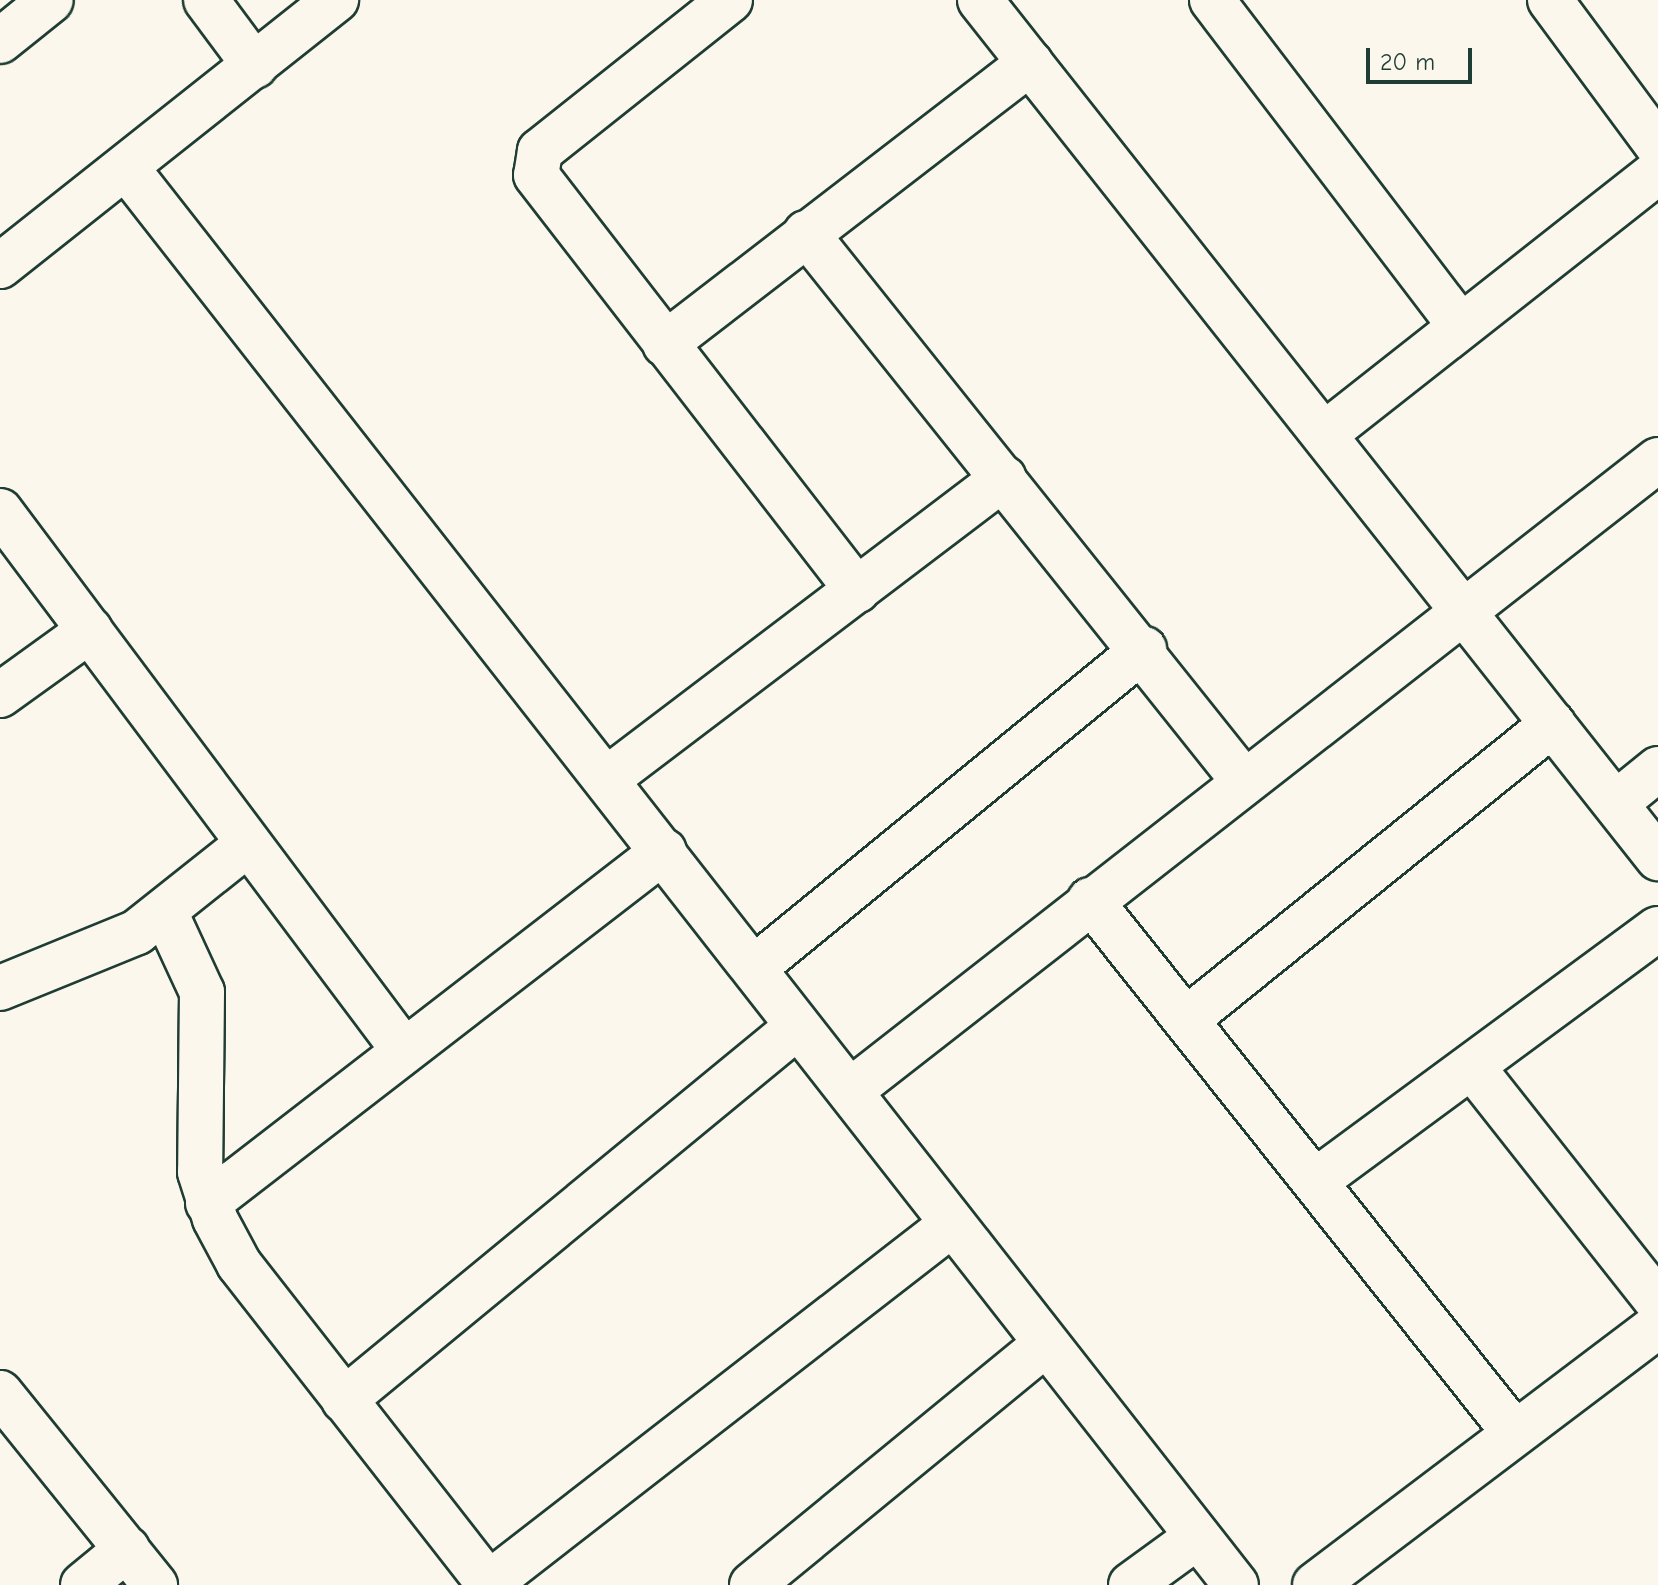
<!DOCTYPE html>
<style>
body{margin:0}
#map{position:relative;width:1658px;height:1585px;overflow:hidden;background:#fbf7ec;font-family:"Comic Neue",sans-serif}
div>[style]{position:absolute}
.roads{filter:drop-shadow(2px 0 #1f3d34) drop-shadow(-2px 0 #1f3d34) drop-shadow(0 2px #1f3d34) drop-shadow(0 -2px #1f3d34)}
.minor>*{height:44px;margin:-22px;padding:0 22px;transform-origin:22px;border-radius:22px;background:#fbf7ec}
.highway>*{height:44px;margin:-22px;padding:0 22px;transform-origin:22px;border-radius:22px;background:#fbf7ec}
span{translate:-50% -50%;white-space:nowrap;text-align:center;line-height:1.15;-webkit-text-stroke:8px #fbf7ec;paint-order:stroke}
.scale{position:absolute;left:1366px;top:48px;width:106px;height:36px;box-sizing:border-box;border:4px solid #1f3d34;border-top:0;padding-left:10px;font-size:24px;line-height:28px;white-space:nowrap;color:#1f3d34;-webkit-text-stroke:6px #fbf7ec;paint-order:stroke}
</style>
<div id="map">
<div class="roads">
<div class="minor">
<div style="left:206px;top:0;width:82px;rotate:53.4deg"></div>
<div style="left:730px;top:0;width:243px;rotate:141.5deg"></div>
<div style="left:540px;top:151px;width:24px;rotate:99deg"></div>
<div style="left:536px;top:175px;width:525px;rotate:52.28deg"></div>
<div style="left:980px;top:0;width:1094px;rotate:51.68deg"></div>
<div style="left:1212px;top:0;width:409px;rotate:52.7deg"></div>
<div style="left:1550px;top:0;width:182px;rotate:53.5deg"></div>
<div style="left:0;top:41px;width:65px;rotate:-38.8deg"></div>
<div style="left:128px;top:170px;width:1797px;rotate:51.94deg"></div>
<div style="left:806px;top:233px;width:699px;rotate:51.39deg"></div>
<div style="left:665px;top:344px;width:461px;rotate:-37.6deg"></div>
<div style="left:1326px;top:433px;width:422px;rotate:-38.2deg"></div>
<div style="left:0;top:511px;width:671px;rotate:53.18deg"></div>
<div style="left:0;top:695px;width:111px;rotate:-35.8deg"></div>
<div style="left:607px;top:779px;width:498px;rotate:-37.2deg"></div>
<div style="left:1616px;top:803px;width:54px;rotate:-39deg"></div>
<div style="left:1090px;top:900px;width:680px;rotate:51.45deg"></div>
<div style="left:165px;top:912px;width:88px;rotate:65.2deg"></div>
<div style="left:202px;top:992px;width:180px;rotate:90.6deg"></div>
<div style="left:200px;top:1172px;width:49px;rotate:72.3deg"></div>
<div style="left:215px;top:1219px;width:51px;rotate:61.9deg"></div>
<div style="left:239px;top:1264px;width:406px;rotate:52deg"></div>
<div style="left:754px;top:968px;width:504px;rotate:-39.28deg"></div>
<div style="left:0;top:988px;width:148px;rotate:-22.2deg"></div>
<div style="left:137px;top:932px;width:138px;rotate:-38.5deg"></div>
<div style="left:1187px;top:1019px;width:470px;rotate:-38.9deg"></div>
<div style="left:1473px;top:1068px;width:298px;rotate:51.7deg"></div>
<div style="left:850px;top:1091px;width:1025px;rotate:-37.99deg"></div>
<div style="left:1317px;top:1180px;width:423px;rotate:-36.4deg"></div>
<div style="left:208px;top:1203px;width:576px;rotate:-37.67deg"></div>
<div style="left:0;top:1393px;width:247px;rotate:51.1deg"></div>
<div style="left:344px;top:1400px;width:587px;rotate:-39.47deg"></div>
<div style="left:83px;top:1585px;width:57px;rotate:-39.3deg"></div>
<div style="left:487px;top:1585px;width:589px;rotate:-37.82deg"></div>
<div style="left:752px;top:1585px;width:379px;rotate:-39.4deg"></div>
<div style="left:1131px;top:1585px;width:82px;rotate:-36deg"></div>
<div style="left:1315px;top:1585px;width:430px;rotate:-37.1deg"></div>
</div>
<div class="highway">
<div style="left:0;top:266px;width:429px;rotate:-38.4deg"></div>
</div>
</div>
<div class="scale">20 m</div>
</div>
